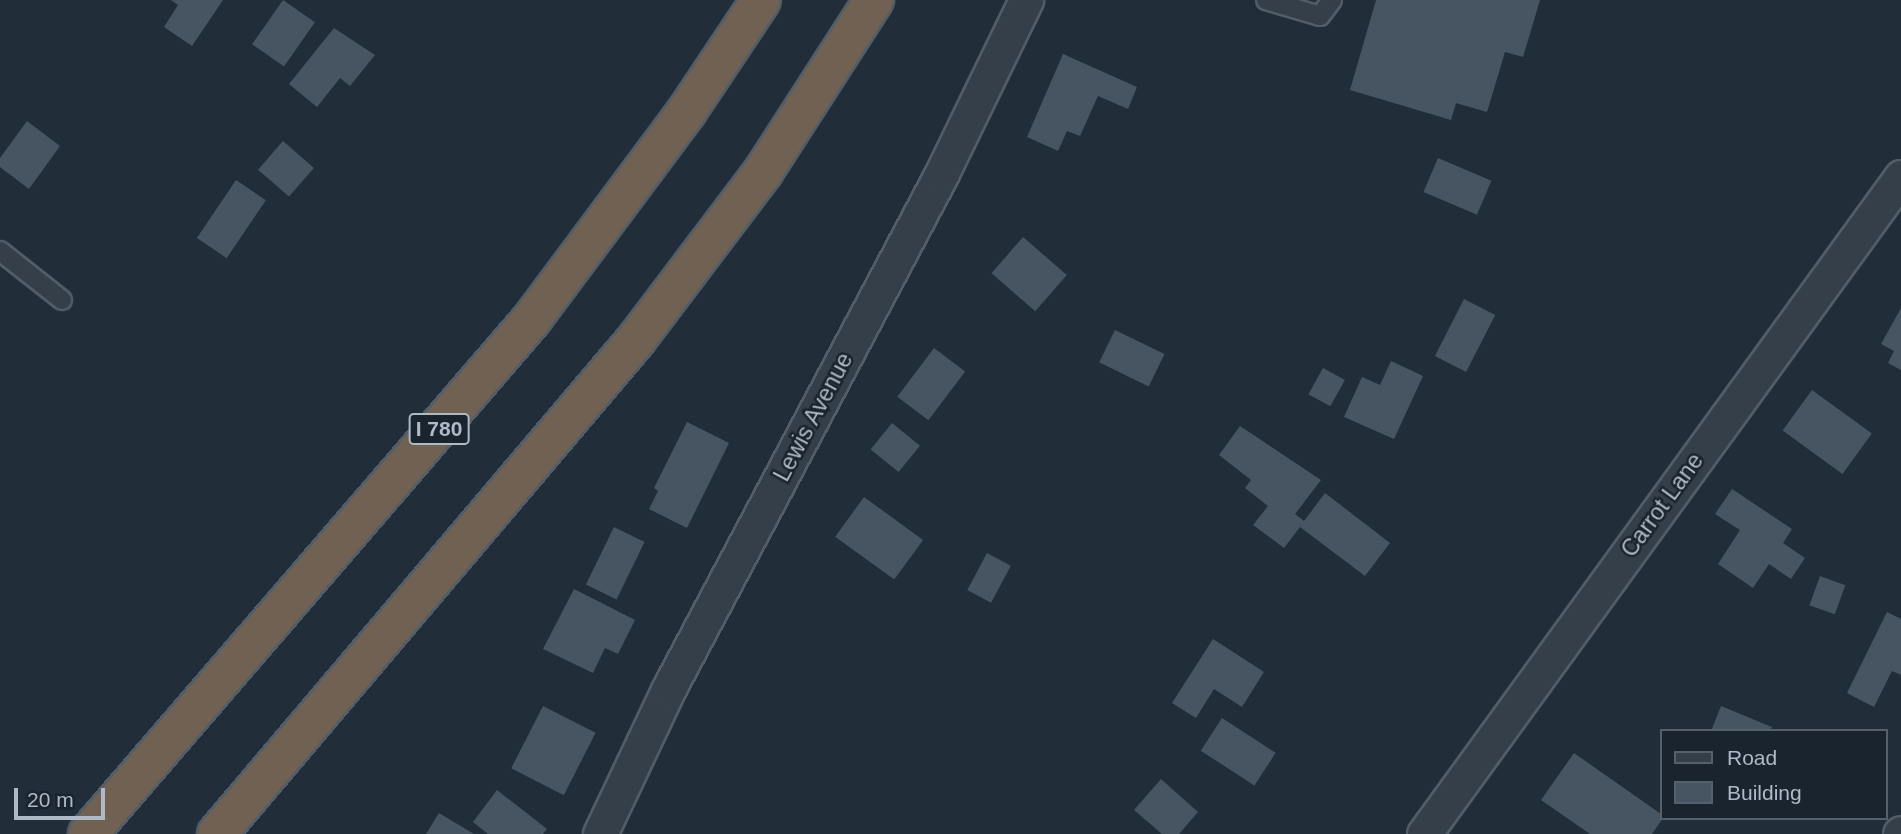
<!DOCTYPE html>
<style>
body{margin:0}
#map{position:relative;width:1901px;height:834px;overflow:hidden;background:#212e39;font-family:Arial,sans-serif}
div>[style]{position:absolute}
.building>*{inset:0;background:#475563;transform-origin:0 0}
.roads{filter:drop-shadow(2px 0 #525d67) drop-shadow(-2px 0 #525d67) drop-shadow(0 2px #525d67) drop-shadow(0 -2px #525d67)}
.service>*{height:18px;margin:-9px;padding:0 9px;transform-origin:9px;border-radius:9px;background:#353f4a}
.minor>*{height:33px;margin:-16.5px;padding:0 16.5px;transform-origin:16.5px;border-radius:16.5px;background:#353f4a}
.motorway>*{height:38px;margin:-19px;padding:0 19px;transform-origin:19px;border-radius:19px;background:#706152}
span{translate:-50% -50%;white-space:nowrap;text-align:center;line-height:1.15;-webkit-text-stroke:5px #1a242e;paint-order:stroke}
.shield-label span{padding:2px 5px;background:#1a242e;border:2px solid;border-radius:5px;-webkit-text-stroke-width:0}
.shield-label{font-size:21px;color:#afbac6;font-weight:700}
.street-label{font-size:23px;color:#afbac6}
.legend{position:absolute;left:1660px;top:729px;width:228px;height:91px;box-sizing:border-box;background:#1a242e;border:2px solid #56606b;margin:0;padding:9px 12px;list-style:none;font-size:21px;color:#afbac6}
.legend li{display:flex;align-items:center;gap:14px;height:35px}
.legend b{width:35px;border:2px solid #56606b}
.scale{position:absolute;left:14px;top:788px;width:91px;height:32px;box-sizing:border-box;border:4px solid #afbac6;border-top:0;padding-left:9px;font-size:21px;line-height:24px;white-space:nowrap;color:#afbac6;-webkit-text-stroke:5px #1a242e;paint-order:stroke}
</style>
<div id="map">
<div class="building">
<div style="clip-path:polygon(171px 0,223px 0,192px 46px,164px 27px,178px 5px)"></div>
<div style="left:283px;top:0;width:39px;height:54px;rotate:35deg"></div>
<div style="clip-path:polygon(1376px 0,1540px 0,1523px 57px,1505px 52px,1487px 112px,1456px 103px,1451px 120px,1350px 90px)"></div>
<div style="clip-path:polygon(334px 28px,375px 55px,350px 86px,340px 78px,317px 107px,289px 84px)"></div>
<div style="clip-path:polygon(1063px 54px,1137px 87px,1128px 109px,1098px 96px,1080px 136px,1067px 131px,1058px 151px,1027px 137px)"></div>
<div style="clip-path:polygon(27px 121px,60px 146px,29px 189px,0 167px,0 158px)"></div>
<div style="left:283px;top:141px;width:41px;height:38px;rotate:41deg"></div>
<div style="left:1438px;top:158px;width:58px;height:37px;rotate:23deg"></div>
<div style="left:236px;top:180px;width:36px;height:70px;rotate:34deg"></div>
<div style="left:1023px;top:237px;width:58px;height:48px;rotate:41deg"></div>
<div style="left:1464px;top:299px;width:35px;height:64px;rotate:27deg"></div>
<div style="clip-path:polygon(1901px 308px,1901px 370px,1888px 363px,1894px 351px,1881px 344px)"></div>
<div style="left:1115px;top:330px;width:55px;height:36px;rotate:26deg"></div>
<div style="left:934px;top:348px;width:39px;height:61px;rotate:37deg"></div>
<div style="clip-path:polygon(1391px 361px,1423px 376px,1394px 439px,1344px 417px,1362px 377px,1380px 385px)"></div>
<div style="left:1323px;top:368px;width:25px;height:30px;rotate:29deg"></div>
<div style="left:1812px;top:390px;width:74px;height:50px;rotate:36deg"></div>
<div style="clip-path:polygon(687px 422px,729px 443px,687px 528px,649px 509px,658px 491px,654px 488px)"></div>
<div style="left:892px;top:423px;width:36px;height:34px;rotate:39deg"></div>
<div style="clip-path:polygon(1240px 426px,1321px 480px,1295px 514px,1304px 521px,1325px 493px,1390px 543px,1365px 576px,1300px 527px,1284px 548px,1253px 525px,1268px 506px,1245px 488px,1251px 480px,1219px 455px)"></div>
<div style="clip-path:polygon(1732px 489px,1792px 529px,1783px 543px,1805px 558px,1791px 579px,1769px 564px,1753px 588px,1718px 564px,1740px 530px,1715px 514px)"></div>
<div style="left:864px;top:497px;width:73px;height:49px;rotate:36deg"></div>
<div style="left:614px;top:527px;width:34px;height:64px;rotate:26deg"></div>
<div style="left:987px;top:553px;width:27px;height:42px;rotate:28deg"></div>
<div style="left:1820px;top:576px;width:27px;height:31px;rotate:20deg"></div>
<div style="clip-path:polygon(574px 589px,635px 620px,618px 654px,605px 648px,593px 673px,543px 649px)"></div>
<div style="clip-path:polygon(1887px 612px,1901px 619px,1901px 675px,1892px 671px,1874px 707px,1847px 693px)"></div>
<div style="clip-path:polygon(1213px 639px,1264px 672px,1242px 707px,1214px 689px,1196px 718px,1172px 703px)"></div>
<div style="left:543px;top:706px;width:59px;height:70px;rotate:27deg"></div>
<div style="clip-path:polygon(1721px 706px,1772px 727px,1770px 731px,1711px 731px)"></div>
<div style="left:1222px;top:718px;width:64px;height:39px;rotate:33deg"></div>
<div style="clip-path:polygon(1574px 753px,1661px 814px,1663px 818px,1652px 834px,1590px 834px,1541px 800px)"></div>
<div style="clip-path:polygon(1161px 779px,1198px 812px,1179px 834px,1162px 834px,1134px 810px)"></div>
<div style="clip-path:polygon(497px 790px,547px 829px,543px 834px,488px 834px,473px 822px)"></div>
<div style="clip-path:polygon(439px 813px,474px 834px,426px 834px)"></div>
</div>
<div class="roads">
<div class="service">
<div style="left:1266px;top:0;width:56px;rotate:16.5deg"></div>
<div style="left:1320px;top:16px;width:20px;rotate:-53deg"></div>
<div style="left:0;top:251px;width:79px;rotate:38.3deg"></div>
</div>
<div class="minor">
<div style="left:600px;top:834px;width:159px;rotate:-64.7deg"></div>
<div style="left:668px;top:690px;width:583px;rotate:-62.07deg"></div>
<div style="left:941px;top:175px;width:195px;rotate:-64.1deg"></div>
<div style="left:1424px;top:834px;width:812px;rotate:-54.02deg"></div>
<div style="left:1900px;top:834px;width:1px;rotate:-45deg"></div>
</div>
<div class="motorway">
<div style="left:88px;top:834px;width:680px;rotate:-49.23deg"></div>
<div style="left:532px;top:319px;width:259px;rotate:-53.3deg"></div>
<div style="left:687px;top:111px;width:133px;rotate:-56.3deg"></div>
<div style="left:217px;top:834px;width:648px;rotate:-49.7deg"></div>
<div style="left:636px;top:340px;width:211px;rotate:-52.9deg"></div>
<div style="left:763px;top:172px;width:205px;rotate:-57.2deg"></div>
</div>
</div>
<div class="shield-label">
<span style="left:439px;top:429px">I 780</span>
</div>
<div class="street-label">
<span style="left:813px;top:417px;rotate:-62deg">Lewis Avenue</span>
<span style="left:1662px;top:505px;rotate:-54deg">Carrot Lane</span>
</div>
<ul class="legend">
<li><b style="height:9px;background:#353f4a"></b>Road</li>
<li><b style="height:19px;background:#475563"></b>Building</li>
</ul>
<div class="scale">20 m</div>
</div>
